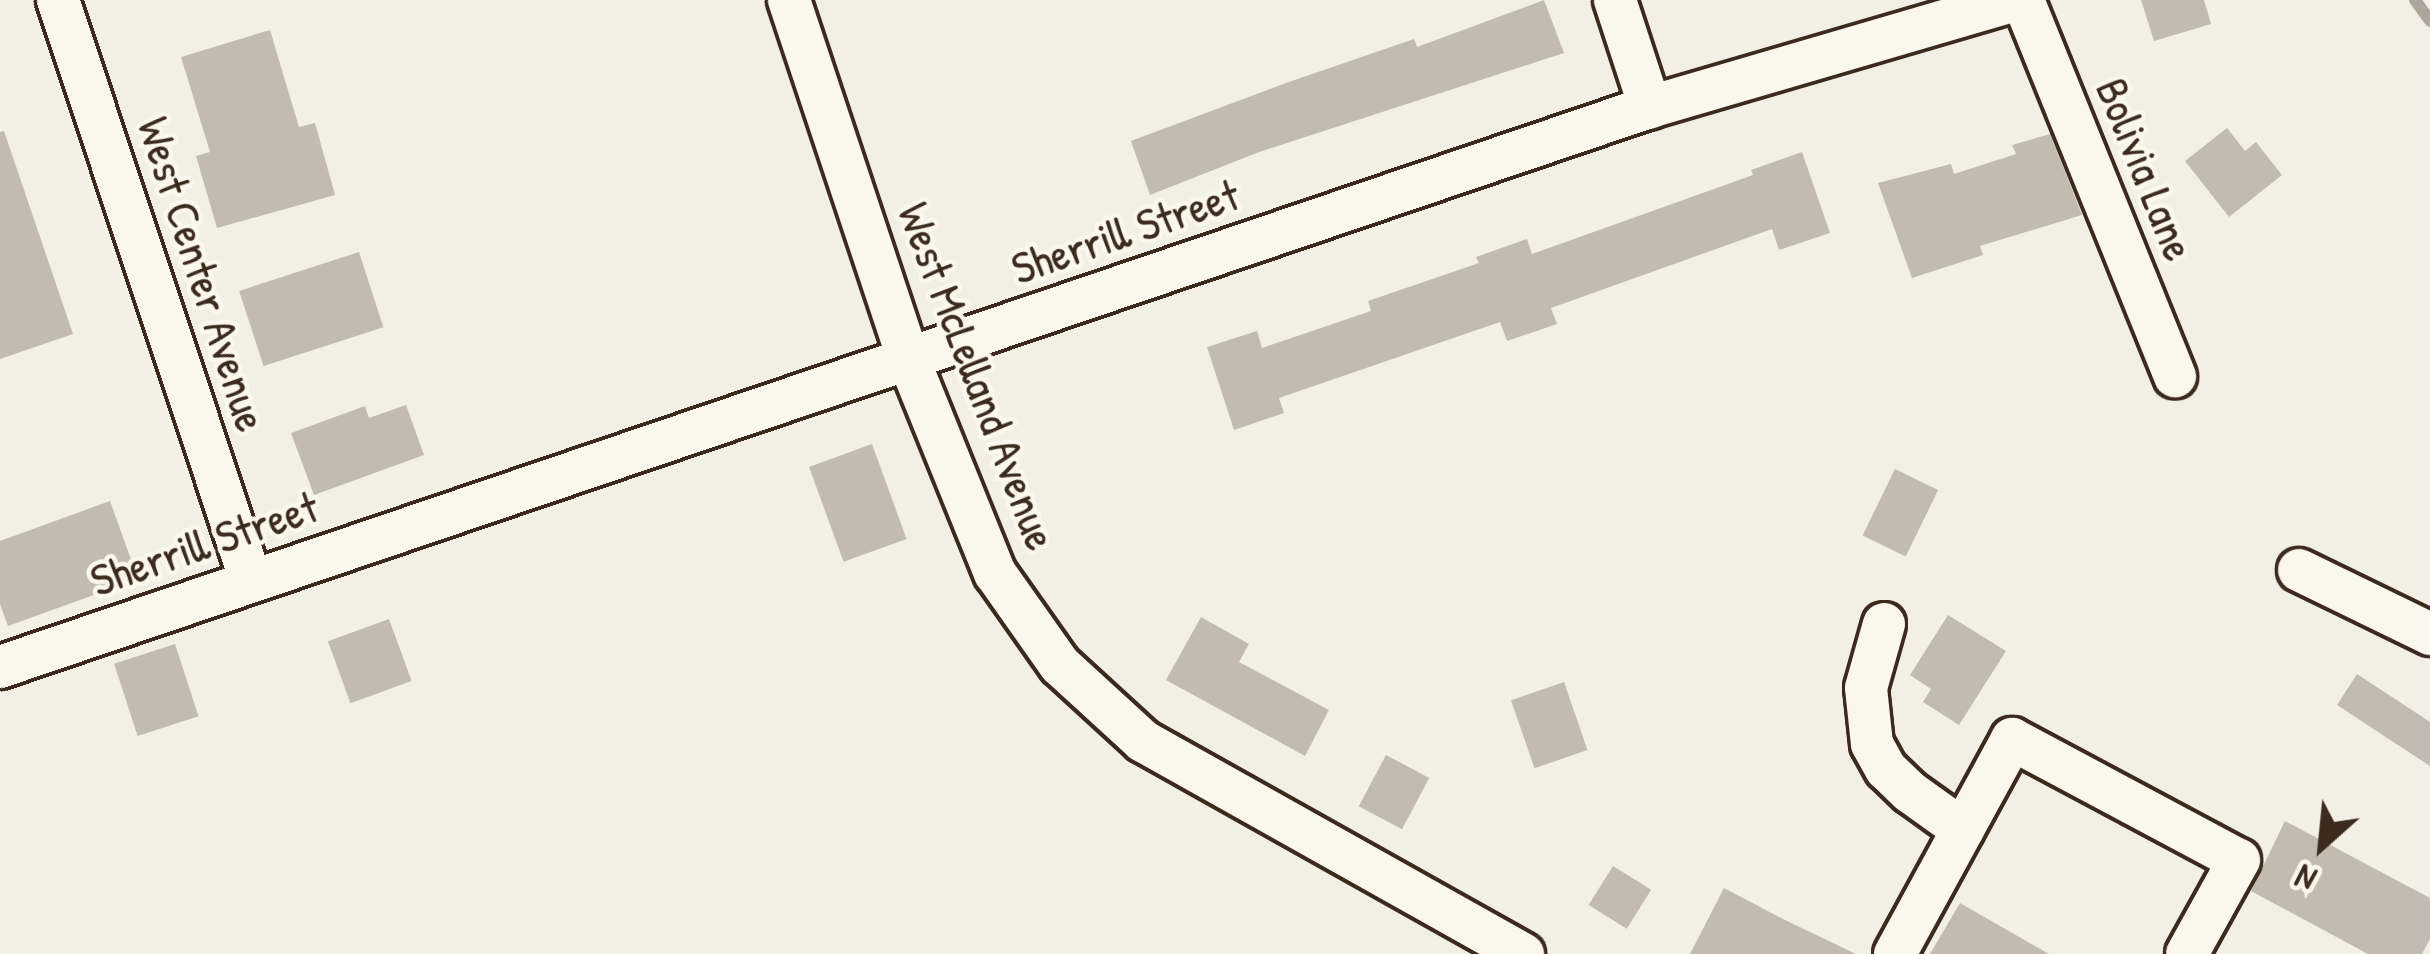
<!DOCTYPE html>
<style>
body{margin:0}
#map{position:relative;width:2430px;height:954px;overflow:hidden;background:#f3efe4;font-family:"Patrick Hand",sans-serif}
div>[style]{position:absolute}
.stream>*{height:12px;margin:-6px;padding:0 6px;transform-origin:6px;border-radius:6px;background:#afa69a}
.building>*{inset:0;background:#c3bbb0;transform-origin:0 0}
.roads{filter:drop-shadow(3px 0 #3b2a1e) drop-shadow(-3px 0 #3b2a1e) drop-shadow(0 3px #3b2a1e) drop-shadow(0 -3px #3b2a1e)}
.minor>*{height:42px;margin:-21px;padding:0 21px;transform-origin:21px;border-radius:21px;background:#fbf7ec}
span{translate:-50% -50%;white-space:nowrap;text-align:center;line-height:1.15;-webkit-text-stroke:9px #fbf7ec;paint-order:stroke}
.street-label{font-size:45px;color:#3b2a1e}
.north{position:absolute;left:2262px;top:786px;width:120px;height:120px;-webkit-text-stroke:9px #fbf7ec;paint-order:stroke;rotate:207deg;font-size:33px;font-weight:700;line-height:48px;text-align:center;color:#3b2a1e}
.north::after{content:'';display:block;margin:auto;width:42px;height:54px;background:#3b2a1e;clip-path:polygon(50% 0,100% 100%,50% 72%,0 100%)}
</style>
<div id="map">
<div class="stream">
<div style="left:2415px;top:0;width:26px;rotate:54deg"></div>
</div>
<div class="building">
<div style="clip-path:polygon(1544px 0,1564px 53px,1259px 152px,1150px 195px,1131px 141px,1286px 83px,1414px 39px,1417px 47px)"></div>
<div style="clip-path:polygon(2141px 0,2204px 0,2211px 24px,2154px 41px)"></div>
<div style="clip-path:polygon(270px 30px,299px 127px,315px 123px,335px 195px,217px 228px,196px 156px,210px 152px,181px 57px)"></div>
<div style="clip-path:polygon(2227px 128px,2245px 151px,2256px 142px,2282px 175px,2229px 217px,2185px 161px)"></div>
<div style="clip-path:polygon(4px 131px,73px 334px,0 359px,0 132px)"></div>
<div style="clip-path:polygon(2050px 134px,2082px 215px,1980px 246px,1983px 255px,1912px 278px,1878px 183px,1951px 164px,1954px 174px,2016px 154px,2012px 145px)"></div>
<div style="clip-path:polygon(1802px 152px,1830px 233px,1779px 250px,1772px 229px,1551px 308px,1557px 324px,1507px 341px,1500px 322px,1279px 398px,1284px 413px,1234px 430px,1207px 347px,1257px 331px,1262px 348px,1371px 311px,1368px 301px,1479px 263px,1476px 257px,1527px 239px,1532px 254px,1753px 175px,1751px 170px)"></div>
<div style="left:359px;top:252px;width:79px;height:126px;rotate:72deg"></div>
<div style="clip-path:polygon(406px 405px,424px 455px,314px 495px,291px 433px,365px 406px,369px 418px)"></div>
<div style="left:872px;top:444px;width:101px;height:67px;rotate:70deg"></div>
<div style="left:1895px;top:469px;width:48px;height:74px;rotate:26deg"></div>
<div style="clip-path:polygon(110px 501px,138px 579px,8px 626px,0 604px,0 541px)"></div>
<div style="clip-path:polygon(1948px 615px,2006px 651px,1959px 725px,1923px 702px,1931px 689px,1910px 675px)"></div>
<div style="clip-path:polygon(1201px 617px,1249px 644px,1239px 662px,1329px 710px,1305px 756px,1166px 680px)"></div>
<div style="left:389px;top:619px;width:66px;height:65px;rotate:70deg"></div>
<div style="left:175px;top:644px;width:76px;height:64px;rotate:72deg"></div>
<div style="clip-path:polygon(2357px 674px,2430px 722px,2430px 766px,2337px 705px)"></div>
<div style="left:1564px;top:682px;width:72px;height:56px;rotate:71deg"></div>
<div style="left:1386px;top:755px;width:49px;height:58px;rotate:28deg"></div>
<div style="clip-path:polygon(2285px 821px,2430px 898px,2430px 939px,2422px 954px,2368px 954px,2251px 891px)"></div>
<div style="left:1613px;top:866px;width:45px;height:46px;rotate:32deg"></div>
<div style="clip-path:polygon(1724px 888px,1785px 920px,1856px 954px,1690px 954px)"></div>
<div style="clip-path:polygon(1960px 903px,2049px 954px,1930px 954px)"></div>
</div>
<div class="roads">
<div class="minor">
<div style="left:58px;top:0;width:612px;rotate:71.62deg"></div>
<div style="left:789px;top:0;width:377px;rotate:71.6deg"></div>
<div style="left:908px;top:358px;width:232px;rotate:68deg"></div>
<div style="left:995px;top:573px;width:113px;rotate:54.8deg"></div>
<div style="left:1060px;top:665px;width:113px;rotate:42.5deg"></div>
<div style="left:1143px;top:741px;width:436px;rotate:29.3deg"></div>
<div style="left:1615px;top:0;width:113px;rotate:71.9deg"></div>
<div style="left:2023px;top:0;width:406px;rotate:68deg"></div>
<div style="left:2299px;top:570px;width:146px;rotate:26deg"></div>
<div style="left:1884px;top:624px;width:66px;rotate:105.7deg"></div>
<div style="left:1866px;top:688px;width:56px;rotate:83.9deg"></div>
<div style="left:1872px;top:744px;width:29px;rotate:61deg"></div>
<div style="left:1886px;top:769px;width:33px;rotate:44deg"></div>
<div style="left:1910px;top:792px;width:65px;rotate:35.6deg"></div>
<div style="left:0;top:667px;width:1742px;rotate:-18.75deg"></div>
<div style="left:1650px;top:107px;width:380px;rotate:-16.3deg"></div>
<div style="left:1895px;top:954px;width:245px;rotate:-61.4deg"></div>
<div style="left:2012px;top:739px;width:257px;rotate:28.1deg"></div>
<div style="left:2239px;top:860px;width:107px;rotate:119deg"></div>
</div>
</div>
<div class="street-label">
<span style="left:2146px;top:169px;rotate:68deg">Bolivia Lane</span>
<span style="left:1125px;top:231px;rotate:-19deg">Sherrill Street</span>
<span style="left:203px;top:274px;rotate:72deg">West Center Avenue</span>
<span style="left:978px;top:376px;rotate:69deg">West McLelland Avenue</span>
<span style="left:204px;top:543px;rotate:-19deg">Sherrill Street</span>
</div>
<div class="north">N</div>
</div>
